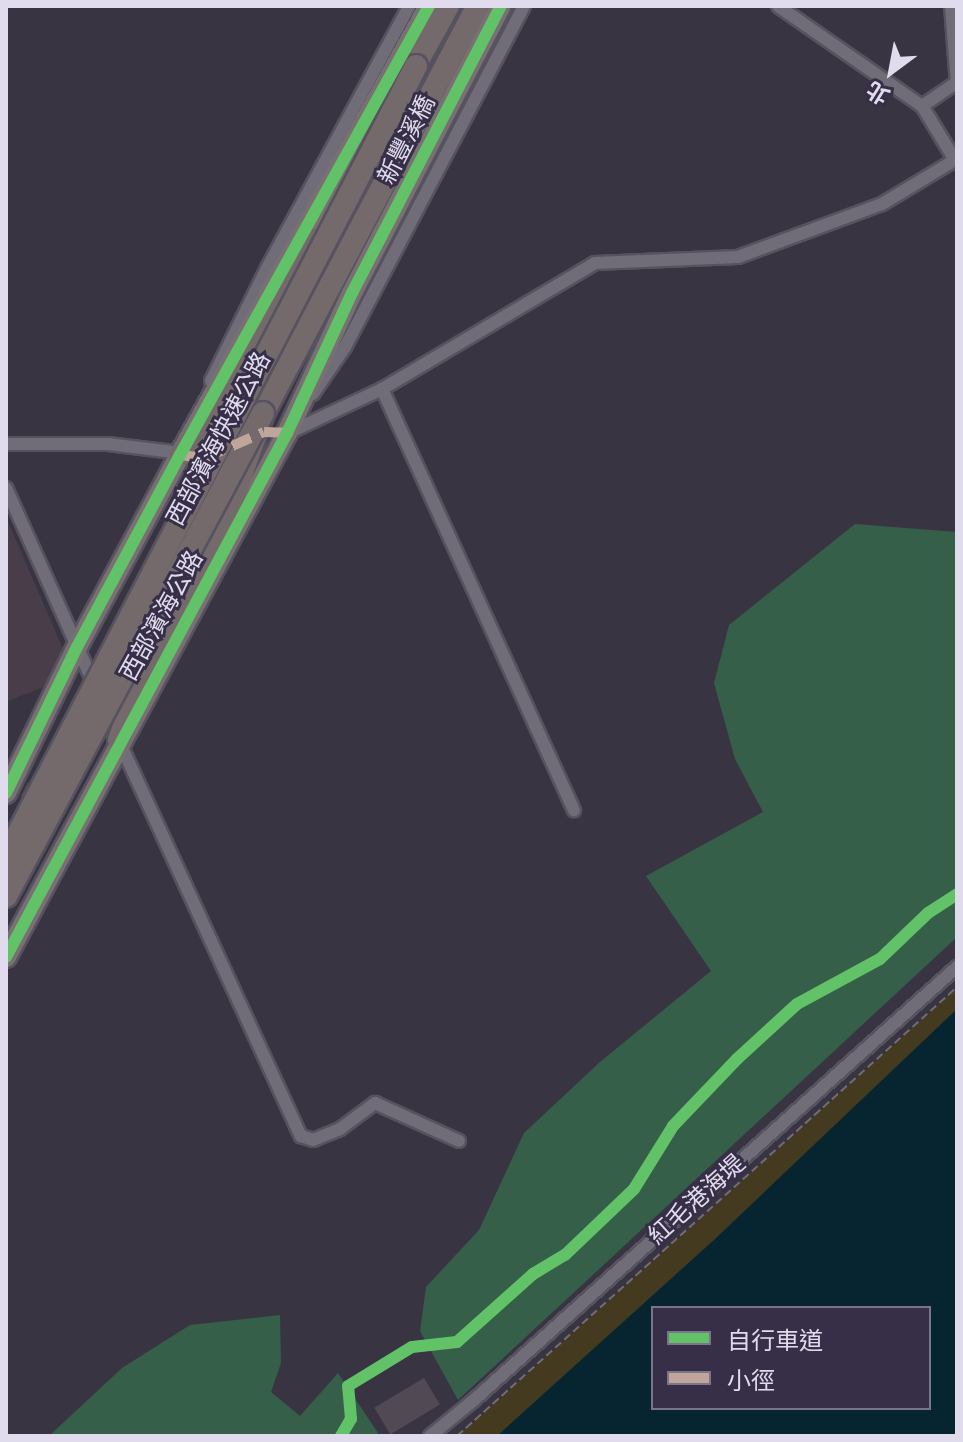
<!DOCTYPE html>
<meta charset="utf-8">
<style>
body{margin:0}
#map{position:relative;width:963px;height:1442px;overflow:hidden;background:#393442;font-family:Karla,"Noto Sans TC",sans-serif}
div>[style]{position:absolute}
.industrial>*{inset:0;background:#493d4a}
.forest>*{inset:0;background:#365f49}
.sand>*{inset:0;background:#433a20}
.water>*{inset:0;background:#062530}
.building>*{inset:0;background:#514953;transform-origin:0 0}
.path>*{height:2px;margin-top:-1px;transform-origin:0;background:repeating-linear-gradient(90deg,#6f6b77 0 8px,transparent 0 12px)}
.roads{filter:drop-shadow(2px 0 #575260) drop-shadow(-2px 0 #575260) drop-shadow(0 2px #575260) drop-shadow(0 -2px #575260)}
.street>*{height:12px;margin:-6px;padding:0 6px;transform-origin:6px;border-radius:6px;background:#716d78}
.primary>*{height:20px;margin:-10px;padding:0 10px;transform-origin:10px;border-radius:10px;background:#797073}
.highway>*{height:22px;margin:-11px;padding:0 11px;transform-origin:11px;border-radius:11px;background:#756a6b}
.bridges{filter:drop-shadow(2px 0 #575260) drop-shadow(-2px 0 #575260) drop-shadow(0 2px #575260) drop-shadow(0 -2px #575260)}
.highway-bridge>*{height:22px;margin:-11px;padding:0 11px;transform-origin:11px;border-radius:11px;background:#756a6b}
.quiet>*{height:10px;margin-top:-5px;transform-origin:0;background:repeating-linear-gradient(90deg,#c0a59a 0 20px,transparent 0 30px)}
.cycleway>*{height:12px;margin:-6px;padding:0 6px;transform-origin:6px;border-radius:6px;background:#61c268}
span{translate:-50% -50%;white-space:nowrap;text-align:center;line-height:1.15;-webkit-text-stroke:6px #372e48;paint-order:stroke}
.street-label{font-size:24px;color:#e1dced}
.frame{position:absolute;inset:0;border:8px solid #e1dced;pointer-events:none}
.legend{position:absolute;left:651px;top:1306px;width:280px;height:104px;box-sizing:border-box;background:#372e48;border:2px solid #7b748a;margin:0;padding:10px 14px;list-style:none;font-size:24px;color:#e1dced}
.legend li{display:flex;align-items:center;gap:16px;height:40px}
.legend b{width:40px;border:2px solid #7b748a}
.north{position:absolute;left:851px;top:32px;width:80px;height:80px;-webkit-text-stroke:6px #372e48;paint-order:stroke;rotate:212deg;font-size:22px;font-weight:700;line-height:32px;text-align:center;color:#e1dced}
.north::after{content:'';display:block;margin:auto;width:28px;height:36px;background:#e1dced;clip-path:polygon(50% 0,100% 100%,50% 72%,0 100%)}
</style>
<div id="map">
<div class="industrial">
<div style="clip-path:polygon(6px 517px,63px 649px,46px 686px,6px 702px)"></div>
</div>
<div class="forest">
<div style="clip-path:polygon(855px 524px,957px 532px,957px 937px,458px 1400px,420px 1331px,426px 1287px,479px 1230px,524px 1133px,600px 1062px,711px 971px,646px 876px,763px 812px,735px 759px,714px 683px,729px 625px)"></div>
<div style="clip-path:polygon(280px 1315px,281px 1363px,271px 1392px,300px 1416px,338px 1373px,380px 1436px,49px 1436px,122px 1368px,190px 1325px)"></div>
</div>
<div class="sand">
<div style="clip-path:polygon(957px 988px,957px 1032px,512px 1436px,458px 1436px)"></div>
</div>
<div class="water">
<div style="clip-path:polygon(evenodd,957px 1009px,957px 1436px,497px 1436px,715px 1239px,957px 1009px,653px 1308px,929px 1308px,929px 1408px,653px 1408px,653px 1308px)"></div>
</div>
<div class="building">
<div style="left:28px;top:782px;width:4px;height:16px;rotate:27deg"></div>
<div style="left:424px;top:1378px;width:31px;height:58px;rotate:59deg"></div>
</div>
<div class="path">
<div style="left:457px;top:1436px;width:672px;rotate:-41.92deg"></div>
</div>
<div class="roads">
<div class="street">
<div style="left:778px;top:6px;width:175px;rotate:34.8deg"></div>
<div style="left:922px;top:106px;width:41px;rotate:-34.1deg"></div>
<div style="left:951px;top:6px;width:78px;rotate:85.6deg"></div>
<div style="left:211px;top:381px;width:126px;rotate:-63.6deg"></div>
<div style="left:267px;top:268px;width:298px;rotate:-61.5deg"></div>
<div style="left:382px;top:389px;width:463px;rotate:65.5deg"></div>
<div style="left:313px;top:394px;width:57px;rotate:-55.8deg"></div>
<div style="left:345px;top:347px;width:385px;rotate:-62.3deg"></div>
<div style="left:288px;top:433px;width:104px;rotate:-25.1deg"></div>
<div style="left:382px;top:389px;width:247px;rotate:-30.6deg"></div>
<div style="left:595px;top:263px;width:143px;rotate:-2.4deg"></div>
<div style="left:738px;top:257px;width:153px;rotate:-20.2deg"></div>
<div style="left:882px;top:204px;width:85px;rotate:-31.1deg"></div>
<div style="left:955px;top:160px;width:63px;rotate:-121.4deg"></div>
<div style="left:6px;top:444px;width:102px"></div>
<div style="left:108px;top:444px;width:74px;rotate:7deg"></div>
<div style="left:6px;top:488px;width:217px;rotate:65.8deg"></div>
<div style="left:120px;top:743px;width:433px;rotate:65.3deg"></div>
<div style="left:301px;top:1136px;width:13px;rotate:18deg"></div>
<div style="left:313px;top:1140px;width:29px;rotate:-22deg"></div>
<div style="left:340px;top:1129px;width:44px;rotate:-36.6deg"></div>
<div style="left:375px;top:1103px;width:92px;rotate:24.3deg"></div>
<div style="left:430px;top:1436px;width:57px;rotate:-39.3deg"></div>
<div style="left:474px;top:1400px;width:649px;rotate:-41.88deg"></div>
</div>
<div class="primary">
<div style="left:6px;top:793px;width:162px;rotate:-64.1deg"></div>
<div style="left:77px;top:647px;width:218px;rotate:-61.8deg"></div>
<div style="left:180px;top:455px;width:513px;rotate:-60.99deg"></div>
<div style="left:6px;top:957px;width:595px;rotate:-61.8deg"></div>
<div style="left:287px;top:433px;width:154px;rotate:-65.1deg"></div>
<div style="left:352px;top:293px;width:323px;rotate:-62.6deg"></div>
</div>
<div class="highway">
<div style="left:406px;top:82px;width:87px;rotate:-61.1deg"></div>
<div style="left:180px;top:455px;width:77px;rotate:-50.8deg"></div>
<div style="left:229px;top:395px;width:177px;rotate:-61.3deg"></div>
<div style="left:119px;top:740px;width:79px;rotate:-70.9deg"></div>
<div style="left:145px;top:665px;width:183px;rotate:-61.9deg"></div>
<div style="left:231px;top:504px;width:96px;rotate:-70.6deg"></div>
<div style="left:263px;top:413px;width:460px;rotate:-62.2deg"></div>
</div>
</div>
<div class="bridges">
<div class="highway-bridge">
<div style="left:6px;top:857px;width:891px;rotate:-62.6deg"></div>
<div style="left:6px;top:896px;width:547px;rotate:-61.98deg"></div>
</div>
</div>
<div class="quiet">
<div style="left:180px;top:455px;width:25px;rotate:7deg"></div>
<div style="left:205px;top:458px;width:64px;rotate:-23.8deg"></div>
<div style="left:264px;top:432px;width:23px;rotate:2deg"></div>
</div>
<div class="cycleway">
<div style="left:6px;top:793px;width:162px;rotate:-64.1deg"></div>
<div style="left:77px;top:647px;width:218px;rotate:-61.8deg"></div>
<div style="left:180px;top:455px;width:513px;rotate:-60.99deg"></div>
<div style="left:6px;top:957px;width:595px;rotate:-61.8deg"></div>
<div style="left:287px;top:433px;width:154px;rotate:-65.1deg"></div>
<div style="left:352px;top:293px;width:323px;rotate:-62.6deg"></div>
<div style="left:341px;top:1436px;width:20px;rotate:-60deg"></div>
<div style="left:351px;top:1419px;width:33px;rotate:-95deg"></div>
<div style="left:348px;top:1386px;width:75px;rotate:-31.4deg"></div>
<div style="left:412px;top:1347px;width:45px;rotate:-6.3deg"></div>
<div style="left:457px;top:1342px;width:102px;rotate:-41.8deg"></div>
<div style="left:533px;top:1274px;width:37px;rotate:-31deg"></div>
<div style="left:565px;top:1255px;width:95px;rotate:-43.7deg"></div>
<div style="left:634px;top:1189px;width:74px;rotate:-58.2deg"></div>
<div style="left:673px;top:1126px;width:93px;rotate:-46.3deg"></div>
<div style="left:737px;top:1059px;width:81px;rotate:-42.5deg"></div>
<div style="left:797px;top:1004px;width:94px;rotate:-28.5deg"></div>
<div style="left:880px;top:959px;width:66px;rotate:-43.8deg"></div>
<div style="left:928px;top:913px;width:35px;rotate:-33deg"></div>
</div>
<div class="street-label">
<span style="left:407px;top:140px;rotate:-63deg">新豐溪橋</span>
<span style="left:219px;top:439px;rotate:-62deg">西部濱海快速公路</span>
<span style="left:162px;top:616px;rotate:-61deg">西部濱海公路</span>
<span style="left:697px;top:1200px;rotate:-42deg">紅毛港海堤</span>
</div>
<div class="frame"></div>
<ul class="legend">
<li><b style="height:10px;background:#61c268"></b>自行車道</li>
<li><b style="height:10px;background:#c0a59a"></b>小徑</li>
</ul>
<div class="north">北</div>
</div>
